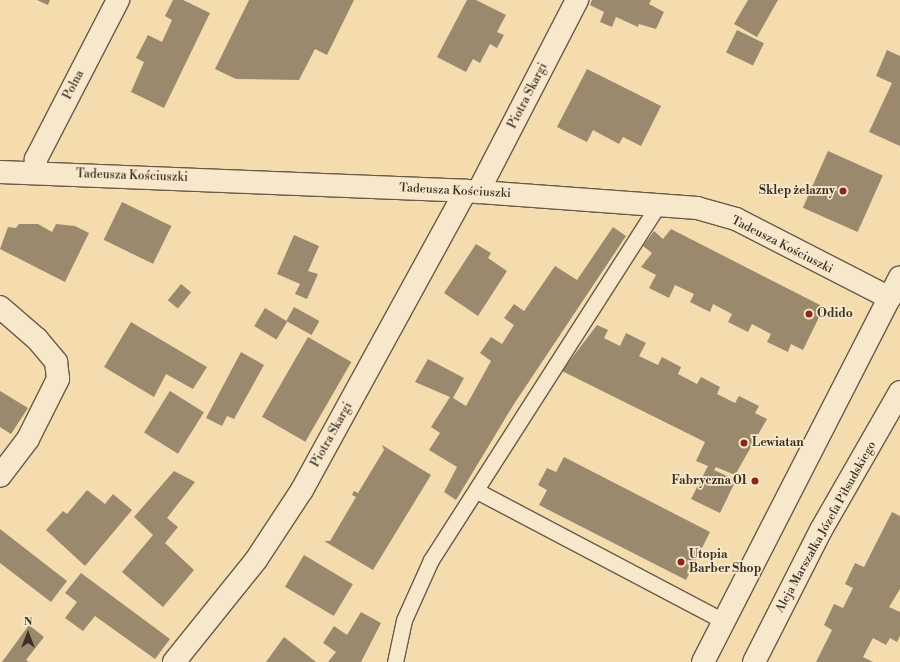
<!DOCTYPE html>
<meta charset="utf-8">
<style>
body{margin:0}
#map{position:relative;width:900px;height:662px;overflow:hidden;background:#f4dcaf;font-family:"Libre Bodoni",serif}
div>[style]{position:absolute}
.building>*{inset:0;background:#9b896d;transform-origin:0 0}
.roads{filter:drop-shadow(1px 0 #695b48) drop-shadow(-1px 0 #695b48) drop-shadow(0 1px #695b48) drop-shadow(0 -1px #695b48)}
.lane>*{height:15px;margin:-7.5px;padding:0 7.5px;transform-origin:7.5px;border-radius:7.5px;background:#f8e8cb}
.street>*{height:22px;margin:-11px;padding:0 11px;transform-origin:11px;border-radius:11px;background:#f8e8cb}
.secondary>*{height:22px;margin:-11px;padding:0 11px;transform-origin:11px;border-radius:11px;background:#f8e8cb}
.dots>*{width:11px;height:11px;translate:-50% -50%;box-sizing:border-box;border:2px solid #f8e8cb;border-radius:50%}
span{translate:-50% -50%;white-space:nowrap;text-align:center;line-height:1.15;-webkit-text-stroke:3.5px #f8e8cb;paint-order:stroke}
.street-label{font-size:12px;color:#3b3025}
.poi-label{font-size:12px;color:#3b3025;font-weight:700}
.right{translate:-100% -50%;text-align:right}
.left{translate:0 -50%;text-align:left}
.north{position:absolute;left:8px;top:614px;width:40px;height:40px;-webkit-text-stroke:3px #f8e8cb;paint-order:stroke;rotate:0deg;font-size:11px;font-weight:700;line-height:16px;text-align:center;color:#3b3025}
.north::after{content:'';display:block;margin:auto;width:14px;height:18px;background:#3b3025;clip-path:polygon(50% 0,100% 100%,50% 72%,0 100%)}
</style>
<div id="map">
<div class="building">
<div style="clip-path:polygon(37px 0,50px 0,48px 5px)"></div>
<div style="clip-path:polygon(173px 0,183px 0,210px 13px,164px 108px,131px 92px,144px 62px,136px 58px,148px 35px,162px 42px,172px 20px,165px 16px)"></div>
<div style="clip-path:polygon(249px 0,354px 0,327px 55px,315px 49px,299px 80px,236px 79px,215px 69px)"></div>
<div style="clip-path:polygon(467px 0,476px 0,506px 15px,497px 32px,504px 35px,497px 48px,490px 44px,480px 63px,473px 59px,466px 72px,437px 57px)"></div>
<div style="clip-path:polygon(592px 0,651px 0,649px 4px,664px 12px,656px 29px,639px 24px,638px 27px,616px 17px,612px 27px,600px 22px,604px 12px,590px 5px)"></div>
<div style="clip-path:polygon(748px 0,778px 0,757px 37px,734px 24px)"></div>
<div style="left:737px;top:30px;width:30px;height:25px;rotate:26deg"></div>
<div style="clip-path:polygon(887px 50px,900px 56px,900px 146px,869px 132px,892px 83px,876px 76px)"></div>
<div style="clip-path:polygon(587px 69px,661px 106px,641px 146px,623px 137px,619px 144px,593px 130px,587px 142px,557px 127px)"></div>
<div style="left:828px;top:151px;width:60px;height:62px;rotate:24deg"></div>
<div style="left:122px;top:202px;width:55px;height:42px;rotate:26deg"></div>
<div style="clip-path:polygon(19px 224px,38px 224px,52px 232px,56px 224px,75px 226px,89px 233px,65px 282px,0 249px,8px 227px,16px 228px)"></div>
<div style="clip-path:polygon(613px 227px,626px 236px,514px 404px,456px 500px,444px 492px,457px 467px,429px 450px,440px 433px,431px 427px,450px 397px,415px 382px,428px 359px,464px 378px,453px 398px,466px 406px,491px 361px,480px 353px,491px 337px,502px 344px,514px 325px,504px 318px,514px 304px,524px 311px,555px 266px,577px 280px)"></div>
<div style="clip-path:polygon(671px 229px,824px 307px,803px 350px,791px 344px,788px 352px,767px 342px,771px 334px,752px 324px,748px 332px,728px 322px,732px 314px,713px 304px,710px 312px,690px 302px,694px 294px,675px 285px,669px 298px,649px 288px,656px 275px,641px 267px,652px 253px,643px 246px,654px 231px,663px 239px)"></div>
<div style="clip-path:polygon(294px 235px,319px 246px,308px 271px,318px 274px,307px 299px,295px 294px,300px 284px,277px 274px)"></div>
<div style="clip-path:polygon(476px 244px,491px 253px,488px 258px,507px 271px,478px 316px,444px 293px)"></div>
<div style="left:181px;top:284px;width:13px;height:21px;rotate:39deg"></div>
<div style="left:294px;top:307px;width:29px;height:16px;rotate:29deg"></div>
<div style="left:265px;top:308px;width:26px;height:21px;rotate:31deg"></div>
<div style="clip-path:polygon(131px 322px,207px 367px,193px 389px,166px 374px,154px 397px,104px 367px)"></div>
<div style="clip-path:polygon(597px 325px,608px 330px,604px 338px,620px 346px,626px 333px,646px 343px,639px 356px,658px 365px,662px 357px,681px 367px,678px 374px,697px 384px,701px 377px,720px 387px,717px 394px,735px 403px,739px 396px,759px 406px,755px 413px,767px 419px,735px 475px,716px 467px,714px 470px,736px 480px,720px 513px,691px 499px,708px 466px,696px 461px,705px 442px,562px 371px)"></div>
<div style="left:308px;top:337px;width:50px;height:92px;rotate:30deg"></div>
<div style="clip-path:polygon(241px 352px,264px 365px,234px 419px,227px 416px,222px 426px,206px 418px)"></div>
<div style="clip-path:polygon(0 391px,28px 408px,11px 434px,0 427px)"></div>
<div style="left:170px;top:391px;width:40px;height:49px;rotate:32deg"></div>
<div style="clip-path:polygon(382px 445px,431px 475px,373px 570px,324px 541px,330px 541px,356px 497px,352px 495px,354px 491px,358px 493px,384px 450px)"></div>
<div style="clip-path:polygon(564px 457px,710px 532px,686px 580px,539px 505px,547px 490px,538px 485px,547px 468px,556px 472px)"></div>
<div style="clip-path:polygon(174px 471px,195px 482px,167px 518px,178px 527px,165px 543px,194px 570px,163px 607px,122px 572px,153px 535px,134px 517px)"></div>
<div style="clip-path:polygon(87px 490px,105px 504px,113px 494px,132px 510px,85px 566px,46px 530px,63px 511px,67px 514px)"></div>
<div style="clip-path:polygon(892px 512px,900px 516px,900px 589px,889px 607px,900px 612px,900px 636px,897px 642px,890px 638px,886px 645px,873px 638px,863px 657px,873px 662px,816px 662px,832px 630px,824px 625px,834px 604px,843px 608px,853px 588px,845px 584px,855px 563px,864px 567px)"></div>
<div style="clip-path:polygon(0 529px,67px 581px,51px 602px,0 563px)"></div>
<div style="left:304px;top:555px;width:57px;height:37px;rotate:31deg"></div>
<div style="clip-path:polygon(81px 573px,170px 639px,155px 659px,95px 616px,83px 631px,65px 618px,77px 602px,65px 593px)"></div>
<div style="clip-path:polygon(361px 612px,381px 623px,361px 662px,328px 662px,336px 652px,323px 643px,334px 626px,347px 635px)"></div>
<div style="clip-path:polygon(29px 625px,44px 637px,26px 660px,29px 662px,2px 662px)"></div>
<div style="clip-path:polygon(284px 637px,316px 662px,266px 662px)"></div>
</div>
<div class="roads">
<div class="lane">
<div style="left:477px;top:491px;width:279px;rotate:27.8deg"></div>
<div style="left:395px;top:662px;width:43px;rotate:-77.9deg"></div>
<div style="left:404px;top:620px;width:66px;rotate:-65.8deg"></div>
<div style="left:431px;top:560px;width:424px;rotate:-57.4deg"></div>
</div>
<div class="street">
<div style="left:0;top:172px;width:466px;rotate:2.3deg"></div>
<div style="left:466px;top:191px;width:232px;rotate:4.2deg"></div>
<div style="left:697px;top:208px;width:41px;rotate:15.8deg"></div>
<div style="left:736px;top:219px;width:173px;rotate:27.2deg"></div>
<div style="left:35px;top:172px;width:13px;rotate:-86deg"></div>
<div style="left:36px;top:159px;width:179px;rotate:-62.7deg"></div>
<div style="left:478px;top:192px;width:216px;rotate:-62.7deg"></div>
<div style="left:0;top:307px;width:49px;rotate:40.9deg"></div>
<div style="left:37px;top:339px;width:30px;rotate:50deg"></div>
<div style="left:56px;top:362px;width:17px;rotate:83deg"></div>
<div style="left:58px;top:379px;width:67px;rotate:116.6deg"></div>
<div style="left:28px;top:439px;width:46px;rotate:127.1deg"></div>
<div style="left:174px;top:662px;width:131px;rotate:-51.2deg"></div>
<div style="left:256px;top:560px;width:84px;rotate:-56.7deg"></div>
<div style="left:302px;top:490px;width:341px;rotate:-61.3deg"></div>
</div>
<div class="secondary">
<div style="left:703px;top:662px;width:432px;rotate:-62.9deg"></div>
<div style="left:754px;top:662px;width:148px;rotate:-63.1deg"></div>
<div style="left:821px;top:530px;width:159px;rotate:-60.2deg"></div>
</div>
</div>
<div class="dots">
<div style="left:843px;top:191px;background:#8f2418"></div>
<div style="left:809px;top:314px;background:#8f2418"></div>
<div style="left:744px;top:443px;background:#8f2418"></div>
<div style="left:755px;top:481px;background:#8f2418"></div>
<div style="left:681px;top:562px;background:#8f2418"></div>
</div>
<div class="street-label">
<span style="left:74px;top:85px;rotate:-63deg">Polna</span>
<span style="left:528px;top:96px;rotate:-63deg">Piotra Skargi</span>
<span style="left:132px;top:176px;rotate:2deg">Tadeusza Kościuszki</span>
<span style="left:455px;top:191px;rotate:3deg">Tadeusza Kościuszki</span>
<span style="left:782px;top:245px;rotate:27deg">Tadeusza Kościuszki</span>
<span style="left:332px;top:435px;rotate:-61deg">Piotra Skargi</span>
<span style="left:826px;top:527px;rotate:-61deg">Aleja Marszałka Józefa Piłsudskiego</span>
</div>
<div class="poi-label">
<span class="right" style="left:835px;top:191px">Sklep żelazny</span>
<span class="left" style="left:817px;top:314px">Odido</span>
<span class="left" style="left:752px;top:443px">Lewiatan</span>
<span class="right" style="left:747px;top:481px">Fabryczna 01</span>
<span class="left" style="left:689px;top:562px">Utopia<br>Barber Shop</span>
</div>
<div class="north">N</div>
</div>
